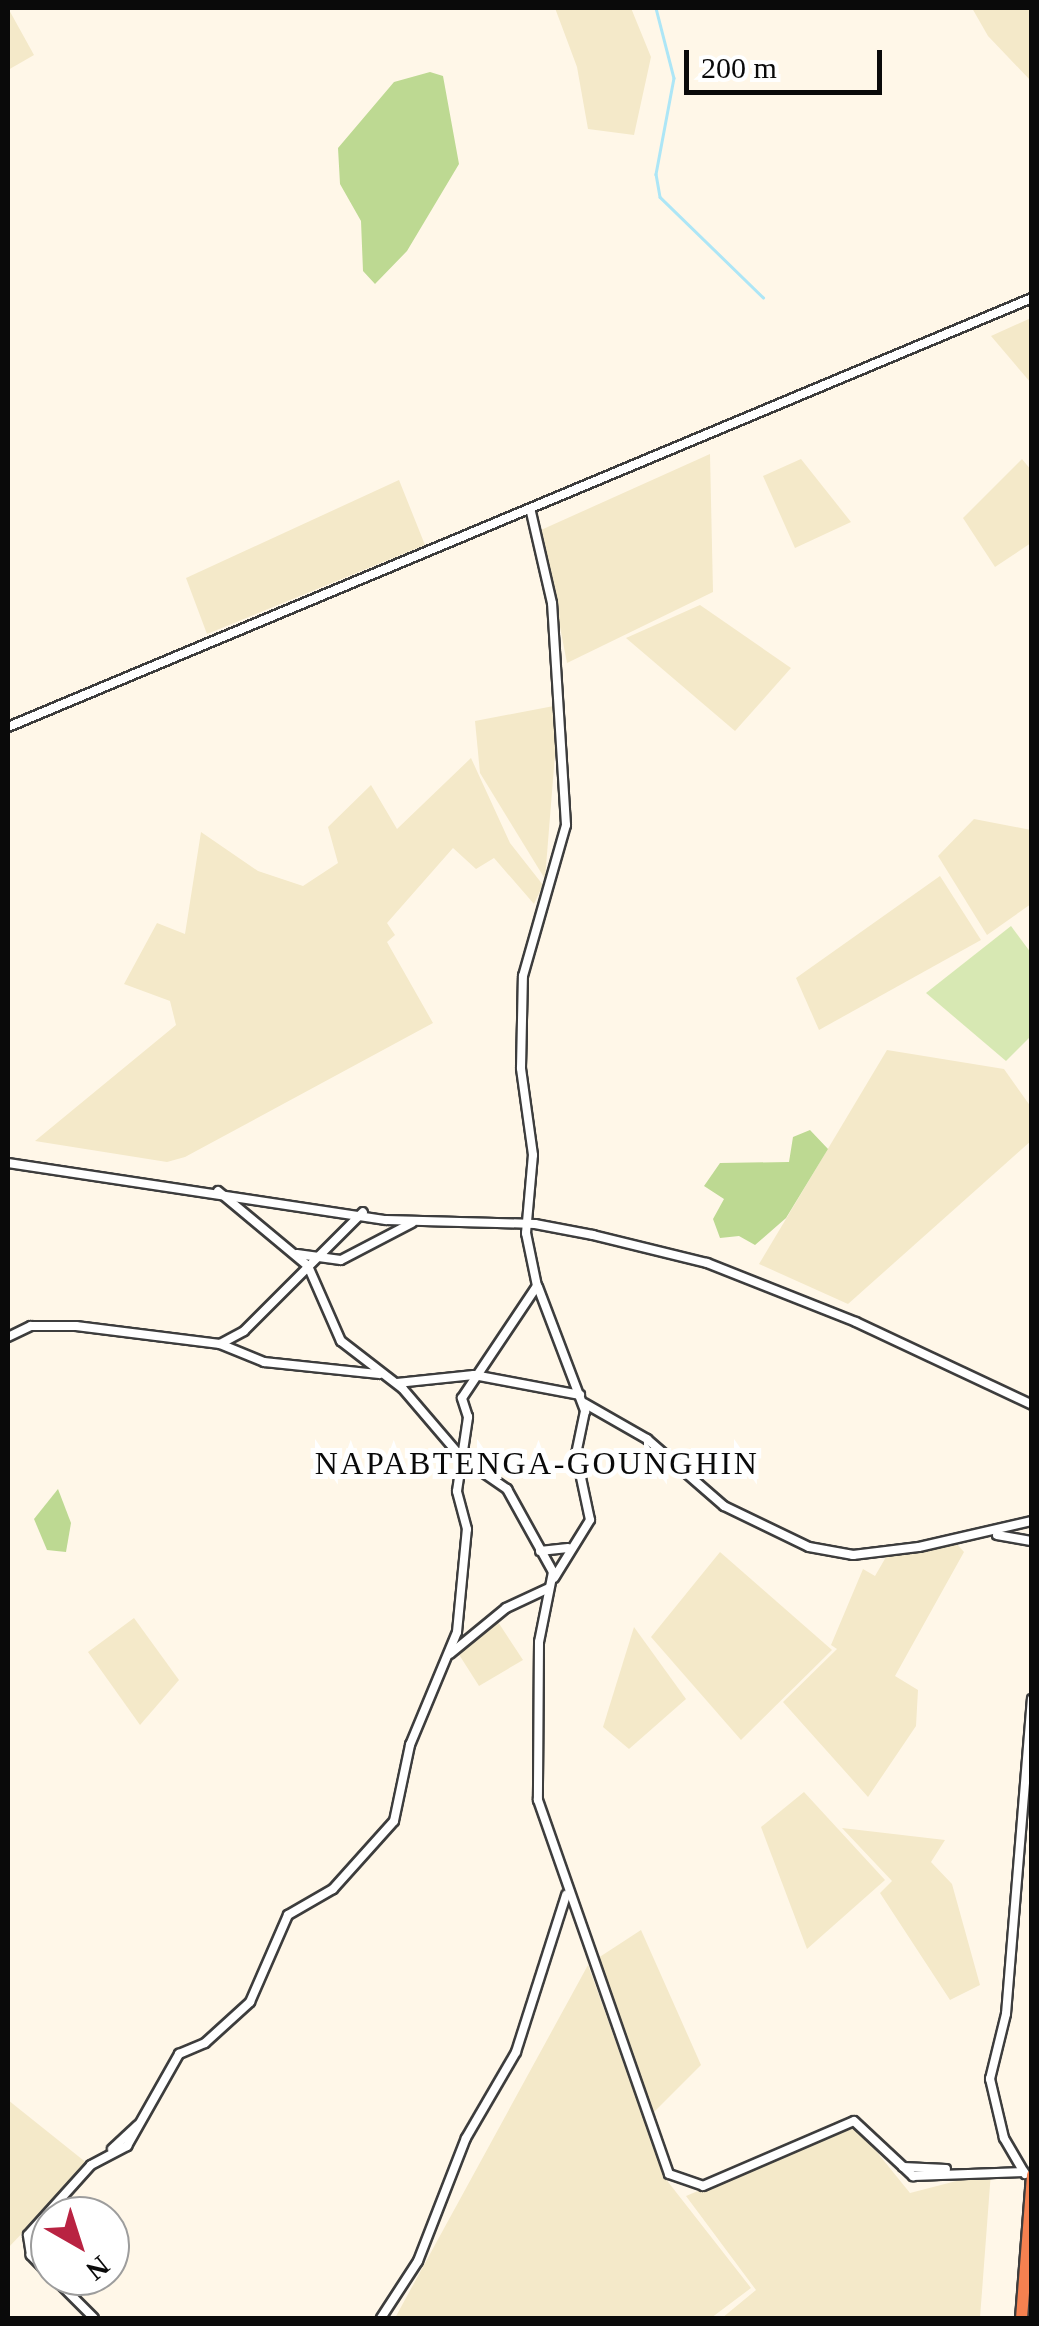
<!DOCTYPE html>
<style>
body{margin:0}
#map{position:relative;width:1039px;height:2326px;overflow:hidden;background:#fff7e8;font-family:"Times New Roman",serif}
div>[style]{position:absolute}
.farmland>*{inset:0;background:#f4e9c9}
.green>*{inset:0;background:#d7e8b3}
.forest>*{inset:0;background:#bdd992}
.stream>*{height:2.5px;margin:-1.25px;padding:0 1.25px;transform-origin:1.25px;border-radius:1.25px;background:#ade6f6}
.roads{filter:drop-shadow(2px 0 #3d3d3d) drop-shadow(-2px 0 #3d3d3d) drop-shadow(0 2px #3d3d3d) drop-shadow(0 -2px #3d3d3d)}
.minor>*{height:8px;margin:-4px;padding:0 4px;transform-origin:4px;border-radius:4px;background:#fff}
.highway>*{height:11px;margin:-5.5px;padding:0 5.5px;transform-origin:5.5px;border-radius:5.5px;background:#f58150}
span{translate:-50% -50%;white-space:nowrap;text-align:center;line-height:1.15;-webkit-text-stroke:10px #fff;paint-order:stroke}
.quarter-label{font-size:32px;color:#0a0a0a;letter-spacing:2.5px}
.frame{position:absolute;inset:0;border:10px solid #0a0a0a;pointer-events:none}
.north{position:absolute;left:30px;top:2196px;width:100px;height:100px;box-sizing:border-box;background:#fff;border:2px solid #9d9d9d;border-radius:50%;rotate:141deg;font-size:28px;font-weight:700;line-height:40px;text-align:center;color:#0a0a0a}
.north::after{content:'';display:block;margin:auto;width:35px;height:45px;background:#b92342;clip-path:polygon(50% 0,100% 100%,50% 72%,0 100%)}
.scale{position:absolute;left:684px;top:50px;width:198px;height:45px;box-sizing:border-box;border:5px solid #0a0a0a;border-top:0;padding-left:12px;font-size:30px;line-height:35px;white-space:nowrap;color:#0a0a0a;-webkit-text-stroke:8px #fff;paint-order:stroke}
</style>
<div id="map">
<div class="farmland">
<div style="clip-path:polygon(8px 8px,34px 55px,8px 70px)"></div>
<div style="clip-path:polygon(555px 8px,631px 8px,651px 57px,634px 135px,588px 129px,577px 67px)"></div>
<div style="clip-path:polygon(972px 8px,1031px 8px,1031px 81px,988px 36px)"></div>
<div style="clip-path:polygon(1031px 318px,1031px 383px,991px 336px)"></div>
<div style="clip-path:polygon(710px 454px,713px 592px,567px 663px,541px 530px)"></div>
<div style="clip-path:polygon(801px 459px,851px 522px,795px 548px,763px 476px)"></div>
<div style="clip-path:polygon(1022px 459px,1031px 470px,1031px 543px,995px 567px,963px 518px)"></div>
<div style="clip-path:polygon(399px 480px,425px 545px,207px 634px,186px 578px)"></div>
<div style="clip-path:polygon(700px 605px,791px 668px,735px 731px,626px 638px)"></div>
<div style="clip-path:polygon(559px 705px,545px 879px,480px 773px,475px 721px)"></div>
<div style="clip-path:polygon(471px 758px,510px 843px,543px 885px,534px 904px,494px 858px,476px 869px,453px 848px,387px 923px,395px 935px,387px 942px,433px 1023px,185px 1157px,167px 1162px,35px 1141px,176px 1025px,170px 1001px,124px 984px,157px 923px,185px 934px,201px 832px,258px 871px,303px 886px,338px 863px,328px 827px,371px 785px,397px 829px)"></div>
<div style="clip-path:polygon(974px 819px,1031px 830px,1031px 904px,987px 935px,938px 856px)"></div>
<div style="clip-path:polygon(940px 876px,981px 940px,819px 1030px,796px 978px)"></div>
<div style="clip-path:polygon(887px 1050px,1004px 1069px,1031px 1107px,1031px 1141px,848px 1304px,759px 1264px)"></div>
<div style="clip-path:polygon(957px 1544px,964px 1552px,895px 1676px,918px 1690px,916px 1726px,868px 1797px,783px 1702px,837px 1649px,831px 1645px,863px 1569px,875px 1576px,886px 1557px)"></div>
<div style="clip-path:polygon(720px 1552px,832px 1650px,741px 1740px,651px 1637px)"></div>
<div style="clip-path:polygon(134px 1618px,179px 1680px,140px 1725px,88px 1652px)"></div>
<div style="clip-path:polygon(498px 1622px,523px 1660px,479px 1686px,458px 1653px)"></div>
<div style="clip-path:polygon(634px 1627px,686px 1699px,629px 1749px,603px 1727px)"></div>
<div style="clip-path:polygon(804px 1792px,885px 1880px,807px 1949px,761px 1827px)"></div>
<div style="clip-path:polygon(842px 1828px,945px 1840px,931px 1862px,952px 1884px,980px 1985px,950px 2000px,880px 1893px,892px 1881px)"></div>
<div style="clip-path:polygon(641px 1930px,701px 2065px,651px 2115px,595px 1960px)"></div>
<div style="clip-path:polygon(588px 1965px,665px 2178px,751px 2288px,711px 2318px,395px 2318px)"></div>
<div style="clip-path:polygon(8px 2100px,88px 2164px,8px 2248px)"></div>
<div style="clip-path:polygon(855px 2125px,910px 2193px,991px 2172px,980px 2318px,722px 2318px,756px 2290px,686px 2196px)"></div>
</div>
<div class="green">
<div style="clip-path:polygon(1011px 926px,1031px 953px,1032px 1035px,1006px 1061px,926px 993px)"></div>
</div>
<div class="forest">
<div style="clip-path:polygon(430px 72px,443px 76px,459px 164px,407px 251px,375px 284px,363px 271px,361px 221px,340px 184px,338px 148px,394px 82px)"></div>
<div style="clip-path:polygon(810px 1130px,828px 1149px,786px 1218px,755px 1245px,739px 1236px,720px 1238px,713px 1219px,724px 1199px,704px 1186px,720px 1163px,789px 1162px,793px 1137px)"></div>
<div style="clip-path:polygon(58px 1489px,71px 1523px,66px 1552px,47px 1550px,34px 1519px)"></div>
</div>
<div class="stream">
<div style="left:656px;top:8px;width:72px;rotate:75.6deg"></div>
<div style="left:674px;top:78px;width:98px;rotate:100.6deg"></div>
<div style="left:656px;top:174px;width:23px;rotate:80deg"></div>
<div style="left:660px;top:197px;width:144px;rotate:44.2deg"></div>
</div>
<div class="roads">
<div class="minor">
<div style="left:8px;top:727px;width:1110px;rotate:-22.73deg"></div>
<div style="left:8px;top:1163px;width:382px;rotate:8.6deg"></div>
<div style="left:386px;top:1220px;width:149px;rotate:1.5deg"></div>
<div style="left:535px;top:1224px;width:59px;rotate:10.7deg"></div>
<div style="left:593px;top:1235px;width:117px;rotate:13.8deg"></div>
<div style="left:707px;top:1263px;width:160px;rotate:21.6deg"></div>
<div style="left:856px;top:1322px;width:195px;rotate:25.2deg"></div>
<div style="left:218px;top:1191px;width:117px;rotate:39.8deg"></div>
<div style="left:308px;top:1266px;width:82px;rotate:66.3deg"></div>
<div style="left:341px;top:1341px;width:78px;rotate:37.7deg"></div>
<div style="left:403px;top:1389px;width:91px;rotate:49.5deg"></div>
<div style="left:462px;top:1458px;width:55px;rotate:34.6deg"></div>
<div style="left:507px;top:1489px;width:95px;rotate:61deg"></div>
<div style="left:553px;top:1572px;width:71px;rotate:101.3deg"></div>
<div style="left:539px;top:1642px;width:158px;rotate:90.4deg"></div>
<div style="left:538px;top:1800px;width:396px;rotate:70.7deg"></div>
<div style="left:669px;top:2174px;width:36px;rotate:19deg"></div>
<div style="left:703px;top:2186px;width:164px;rotate:-23.3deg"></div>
<div style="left:854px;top:2121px;width:81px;rotate:43deg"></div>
<div style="left:913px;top:2176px;width:111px;rotate:-2.1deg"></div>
<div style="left:297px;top:1254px;width:44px;rotate:7.8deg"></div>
<div style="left:341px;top:1260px;width:80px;rotate:-27.5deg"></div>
<div style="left:538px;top:1287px;width:133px;rotate:69.2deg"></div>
<div style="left:585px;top:1411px;width:44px;rotate:101.8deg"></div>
<div style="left:576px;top:1454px;width:67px;rotate:78deg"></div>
<div style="left:590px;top:1520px;width:68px;rotate:121.8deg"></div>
<div style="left:8px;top:1337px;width:25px;rotate:-26deg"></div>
<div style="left:31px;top:1326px;width:45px"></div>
<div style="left:76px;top:1326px;width:145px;rotate:7.1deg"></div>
<div style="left:220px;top:1344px;width:27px;rotate:-28deg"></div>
<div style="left:244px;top:1331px;width:168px;rotate:-45deg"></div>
<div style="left:220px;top:1344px;width:48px;rotate:22.2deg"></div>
<div style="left:264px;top:1362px;width:116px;rotate:6deg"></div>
<div style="left:397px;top:1383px;width:77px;rotate:-5.9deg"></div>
<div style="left:474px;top:1375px;width:108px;rotate:10.7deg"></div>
<div style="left:584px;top:1403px;width:73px;rotate:29.7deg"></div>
<div style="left:647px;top:1439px;width:102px;rotate:41deg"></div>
<div style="left:724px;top:1506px;width:94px;rotate:25.8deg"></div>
<div style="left:809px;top:1547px;width:45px;rotate:10.3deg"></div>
<div style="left:853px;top:1555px;width:66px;rotate:-6.9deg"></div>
<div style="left:919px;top:1547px;width:116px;rotate:-13deg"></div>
<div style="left:997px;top:1535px;width:36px;rotate:10deg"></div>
<div style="left:540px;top:1551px;width:28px;rotate:-6deg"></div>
<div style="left:450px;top:1654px;width:72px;rotate:-39.4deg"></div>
<div style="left:506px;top:1608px;width:47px;rotate:-24.9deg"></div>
<div style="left:112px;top:2149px;width:35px;rotate:-43deg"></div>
<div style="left:903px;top:2167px;width:43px;rotate:2.7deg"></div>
<div style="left:1025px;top:2174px;width:42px;rotate:-120.3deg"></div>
<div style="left:1004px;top:2138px;width:61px;rotate:-103.3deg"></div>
<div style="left:990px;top:2079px;width:67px;rotate:-76.2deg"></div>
<div style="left:1006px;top:2014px;width:316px;rotate:-85.3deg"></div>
<div style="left:50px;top:2275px;width:28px;rotate:-134deg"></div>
<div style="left:31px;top:2255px;width:20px;rotate:-99deg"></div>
<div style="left:28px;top:2235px;width:94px;rotate:-48deg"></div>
<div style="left:91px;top:2165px;width:41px;rotate:-27.8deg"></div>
<div style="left:127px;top:2146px;width:106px;rotate:-60.5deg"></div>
<div style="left:179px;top:2054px;width:28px;rotate:-23deg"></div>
<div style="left:205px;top:2043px;width:61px;rotate:-42.3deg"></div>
<div style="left:250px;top:2002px;width:95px;rotate:-66.4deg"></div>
<div style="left:288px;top:1915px;width:52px;rotate:-30deg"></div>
<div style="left:333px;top:1889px;width:91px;rotate:-48.1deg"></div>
<div style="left:394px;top:1821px;width:78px;rotate:-78.1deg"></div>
<div style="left:410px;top:1745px;width:122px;rotate:-67.4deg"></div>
<div style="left:457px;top:1632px;width:103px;rotate:-84.5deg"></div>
<div style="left:467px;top:1529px;width:39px;rotate:-105deg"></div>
<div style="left:457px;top:1491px;width:75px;rotate:-81.5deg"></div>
<div style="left:468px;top:1417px;width:20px;rotate:-108deg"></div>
<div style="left:462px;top:1398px;width:135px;rotate:-56.2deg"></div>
<div style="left:537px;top:1286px;width:54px;rotate:-101.7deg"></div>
<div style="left:526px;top:1233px;width:78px;rotate:-84.9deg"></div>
<div style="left:533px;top:1155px;width:88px;rotate:-97.9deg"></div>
<div style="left:521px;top:1068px;width:92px;rotate:-88.8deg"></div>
<div style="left:523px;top:976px;width:157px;rotate:-74.1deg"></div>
<div style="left:566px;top:825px;width:222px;rotate:-93.6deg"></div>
<div style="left:552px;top:603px;width:93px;rotate:-103deg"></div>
<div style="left:52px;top:2276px;width:59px;rotate:45deg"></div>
<div style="left:381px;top:2318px;width:68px;rotate:-57deg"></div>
<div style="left:418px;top:2261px;width:132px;rotate:-68.7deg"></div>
<div style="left:466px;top:2138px;width:99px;rotate:-59.8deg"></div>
<div style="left:516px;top:2052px;width:165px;rotate:-72.3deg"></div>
</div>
<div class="highway">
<div style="left:1021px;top:2318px;width:144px;rotate:-85.6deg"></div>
</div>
</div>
<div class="quarter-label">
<span style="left:537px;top:1463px">NAPABTENGA-GOUNGHIN</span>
</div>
<div class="frame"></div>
<div class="north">N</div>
<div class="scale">200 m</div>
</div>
